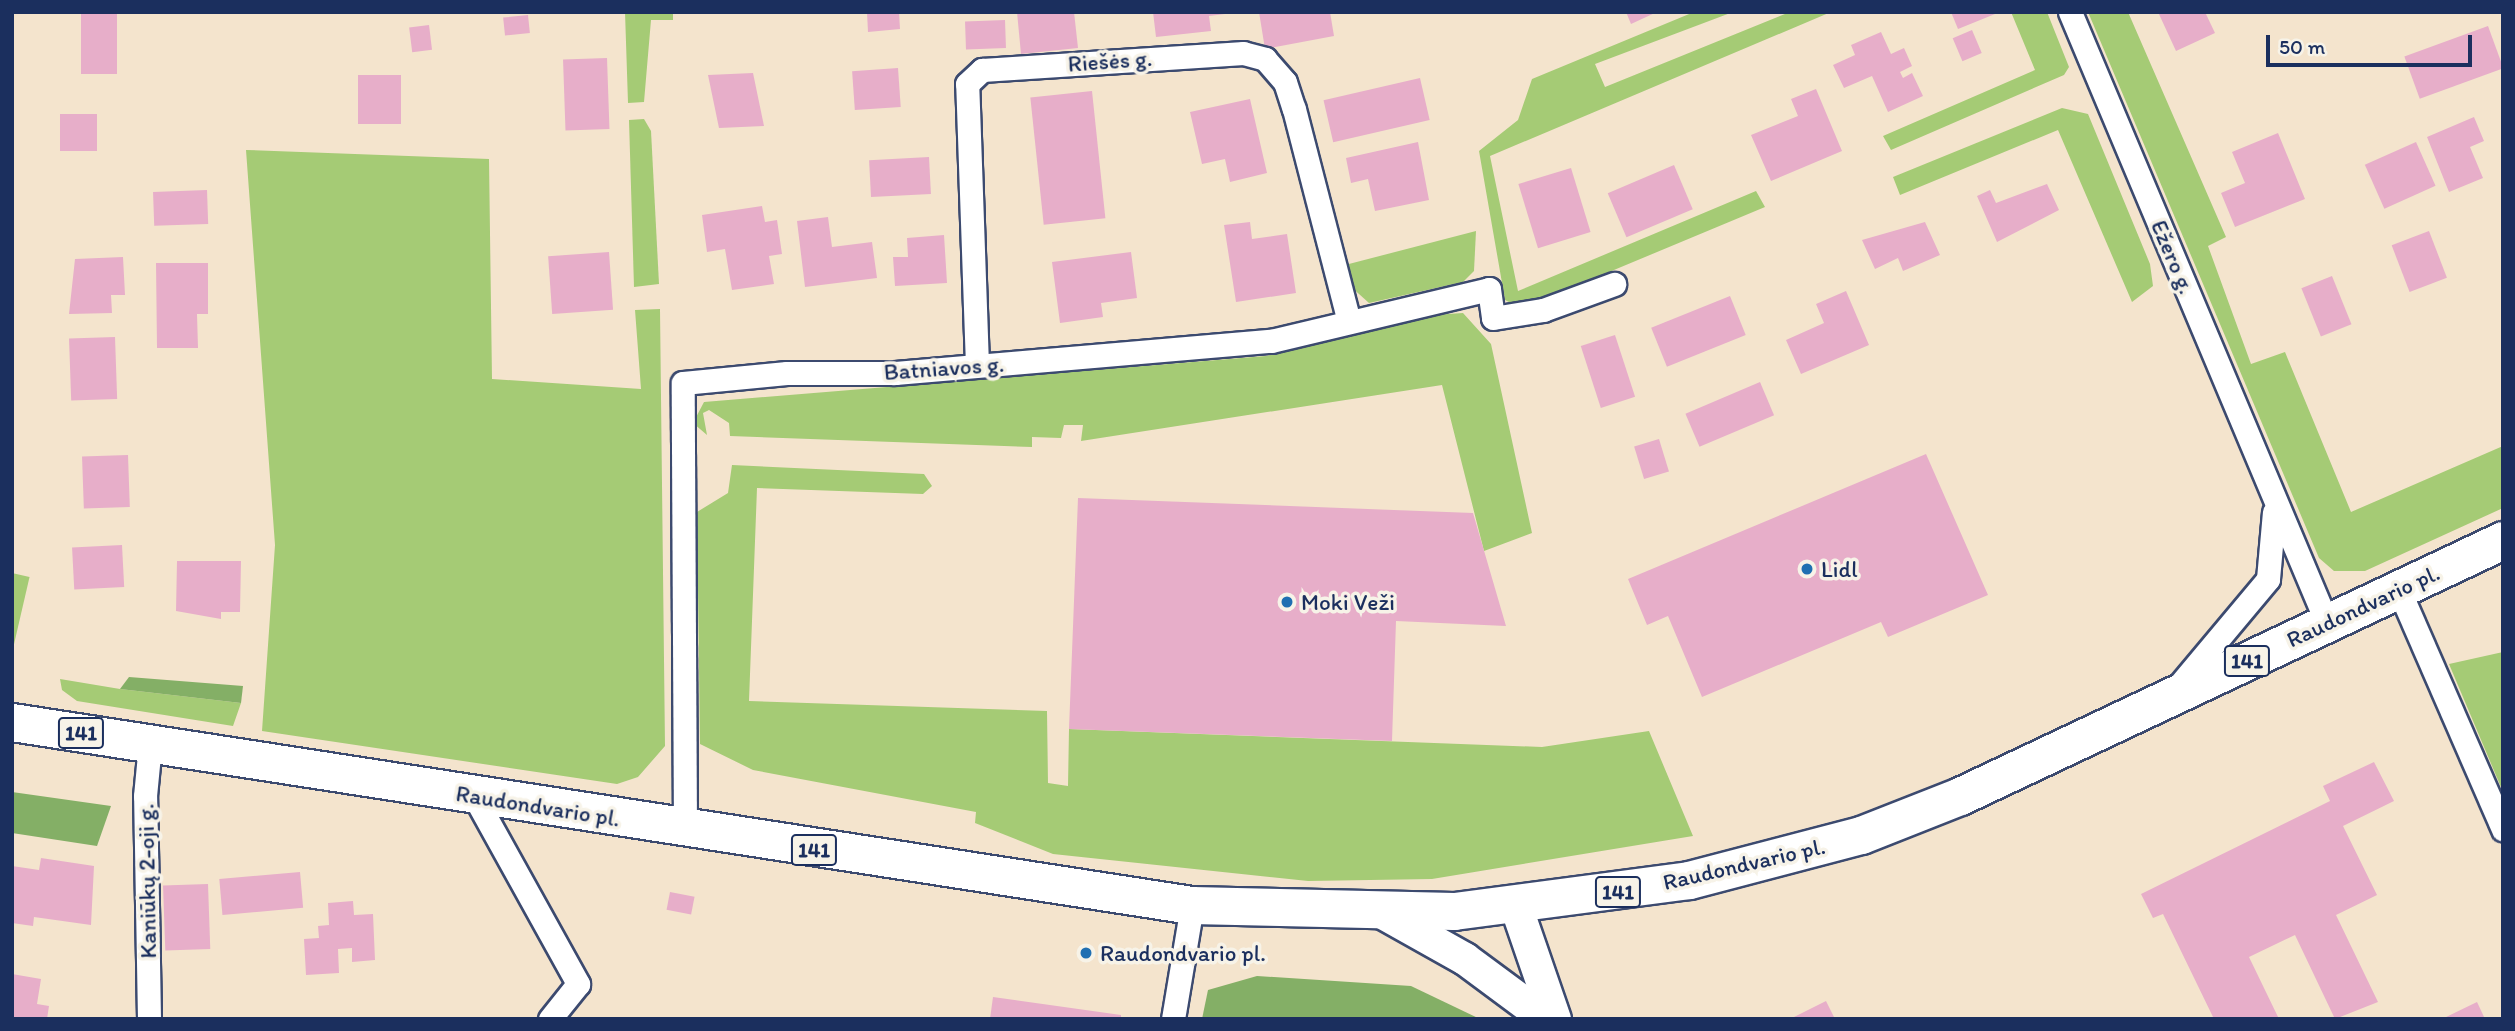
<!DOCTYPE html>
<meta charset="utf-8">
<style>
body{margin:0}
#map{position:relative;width:2515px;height:1031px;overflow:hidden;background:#f4e4cd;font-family:Itim,sans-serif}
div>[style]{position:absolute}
.green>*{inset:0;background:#a5cb75;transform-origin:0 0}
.forest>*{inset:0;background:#84af66}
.building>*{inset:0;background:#e7aec9;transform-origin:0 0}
.roads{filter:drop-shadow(2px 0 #3c4a6f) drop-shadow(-2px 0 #3c4a6f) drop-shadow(0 2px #3c4a6f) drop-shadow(0 -2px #3c4a6f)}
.street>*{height:23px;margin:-11.5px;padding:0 11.5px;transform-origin:11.5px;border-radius:11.5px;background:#fff}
.secondary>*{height:32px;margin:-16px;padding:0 16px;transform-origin:16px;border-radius:16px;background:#fff}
.primary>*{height:37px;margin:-18.5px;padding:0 18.5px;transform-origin:18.5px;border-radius:18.5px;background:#fff}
.dots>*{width:19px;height:19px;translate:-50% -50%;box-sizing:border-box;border:4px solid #f7f3e8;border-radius:50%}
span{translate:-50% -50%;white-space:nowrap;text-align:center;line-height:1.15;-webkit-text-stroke:7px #f7f3e8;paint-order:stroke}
.shield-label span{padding:2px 5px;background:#f7f3e8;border:2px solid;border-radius:5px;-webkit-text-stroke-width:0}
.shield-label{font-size:21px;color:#1b2f5e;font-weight:700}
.street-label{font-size:23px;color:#1b2f5e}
.poi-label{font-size:23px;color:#1b2f5e}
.left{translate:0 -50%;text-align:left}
.frame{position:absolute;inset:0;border:14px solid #1b2f5e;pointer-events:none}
.scale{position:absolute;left:2266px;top:35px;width:206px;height:32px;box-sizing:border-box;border:4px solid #1b2f5e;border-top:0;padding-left:9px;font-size:21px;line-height:24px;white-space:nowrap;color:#1b2f5e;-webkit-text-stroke:5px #f7f3e8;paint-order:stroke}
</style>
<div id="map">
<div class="green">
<div style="clip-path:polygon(625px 12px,673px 12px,673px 20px,651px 20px,644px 102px,628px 103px)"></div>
<div style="clip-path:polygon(1694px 12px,1733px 12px,1595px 64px,1605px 87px,1790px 12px,1831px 12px,1490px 156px,1518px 291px,1756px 191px,1765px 207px,1542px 300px,1517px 306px,1505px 300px,1479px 151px,1518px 120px,1532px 79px)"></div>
<div style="clip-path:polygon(2011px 12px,2047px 12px,2069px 67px,2064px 75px,1891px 150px,1883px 136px,2035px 70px)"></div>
<div style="clip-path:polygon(2088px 12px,2128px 12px,2226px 237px,2208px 246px,2251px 364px,2285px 352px,2351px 512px,2503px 446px,2503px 508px,2365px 571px,2334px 571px,2319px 558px)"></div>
<div style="clip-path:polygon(2062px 108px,2088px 114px,2150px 264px,2153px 286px,2132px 302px,2058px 130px,1900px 195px,1893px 177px)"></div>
<div style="clip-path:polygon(644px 119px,651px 131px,659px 284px,634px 287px,629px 120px)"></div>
<div style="clip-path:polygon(246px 150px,489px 159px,492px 379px,641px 389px,635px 310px,660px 309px,665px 746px,638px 777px,617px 784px,262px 731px,275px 545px)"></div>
<div style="clip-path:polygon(1476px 231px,1474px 271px,1463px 282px,1369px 303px,1349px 285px,1345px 265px)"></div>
<div style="clip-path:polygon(1463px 313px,1491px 344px,1532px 533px,1484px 551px,1442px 385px,1081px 441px,1083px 425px,1064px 425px,1061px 438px,1032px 437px,1032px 447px,730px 436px,729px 423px,709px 410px,703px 413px,707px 435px,693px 423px,704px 402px,1266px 356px,1433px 315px)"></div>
<div style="clip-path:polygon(732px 465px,924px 474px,932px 486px,923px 494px,757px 488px,749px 701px,1047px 711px,1048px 783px,1068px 786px,1069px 729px,1542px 747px,1649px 731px,1693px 836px,1432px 879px,1308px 881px,1053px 854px,975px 823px,976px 812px,753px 770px,700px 744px,697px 512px,728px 493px)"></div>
<div style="left:12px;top:573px;width:18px;height:115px;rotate:13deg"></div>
<div style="clip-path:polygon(2503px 652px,2503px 792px,2449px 664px)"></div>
<div style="clip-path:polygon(60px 679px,120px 689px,241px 703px,233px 726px,77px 701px,62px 690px)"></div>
</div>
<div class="forest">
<div style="clip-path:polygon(129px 677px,243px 686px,241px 703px,120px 689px)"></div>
<div style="clip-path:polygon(12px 792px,111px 806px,97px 846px,12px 833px)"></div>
<div style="clip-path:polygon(1257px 976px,1411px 986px,1480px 1019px,1202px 1019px,1208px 990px)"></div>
</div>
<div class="building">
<div style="left:81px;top:12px;width:36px;height:62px"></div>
<div style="clip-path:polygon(867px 12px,899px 12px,900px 29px,868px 32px)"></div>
<div style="clip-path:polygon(1017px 12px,1074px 12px,1078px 48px,1021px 54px)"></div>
<div style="clip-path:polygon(1153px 12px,1225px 12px,1225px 14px,1209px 16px,1211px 31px,1156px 37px)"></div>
<div style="clip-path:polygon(1259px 12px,1330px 12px,1334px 36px,1265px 49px)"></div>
<div style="clip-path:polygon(1626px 12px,1657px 12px,1631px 24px)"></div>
<div style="clip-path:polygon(1951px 12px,2000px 12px,1958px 29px)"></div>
<div style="clip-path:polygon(2158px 12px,2205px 12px,2215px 33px,2176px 51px)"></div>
<div style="left:528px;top:15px;width:18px;height:25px;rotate:84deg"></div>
<div style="left:1005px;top:20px;width:28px;height:40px;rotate:88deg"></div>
<div style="left:429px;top:25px;width:25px;height:20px;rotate:83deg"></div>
<div style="left:2488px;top:26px;width:45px;height:89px;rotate:70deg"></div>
<div style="left:1972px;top:30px;width:25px;height:21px;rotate:67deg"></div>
<div style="clip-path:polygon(1881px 32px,1891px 54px,1904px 48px,1912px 66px,1900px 72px,1903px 78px,1912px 73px,1923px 96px,1888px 112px,1872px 76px,1844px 88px,1833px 65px,1855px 55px,1851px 45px)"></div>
<div style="left:607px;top:58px;width:71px;height:44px;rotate:88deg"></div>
<div style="left:898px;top:68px;width:39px;height:46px;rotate:86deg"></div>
<div style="clip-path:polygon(753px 73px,764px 126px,719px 128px,708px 75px)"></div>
<div style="left:401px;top:75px;width:49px;height:43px;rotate:90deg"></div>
<div style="left:1420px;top:78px;width:43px;height:99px;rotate:77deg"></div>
<div style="clip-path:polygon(1816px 89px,1842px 151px,1771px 181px,1751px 135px,1798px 116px,1791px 99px)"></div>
<div style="left:1092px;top:91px;width:128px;height:62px;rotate:84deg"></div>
<div style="clip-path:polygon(1250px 99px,1267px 173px,1230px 182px,1225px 159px,1202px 164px,1190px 112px)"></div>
<div style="left:60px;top:114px;width:37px;height:37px"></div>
<div style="clip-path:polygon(2474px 117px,2484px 141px,2470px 147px,2483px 178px,2449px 192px,2427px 137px)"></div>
<div style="clip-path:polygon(2278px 133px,2305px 199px,2235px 227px,2221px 193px,2245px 183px,2232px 152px)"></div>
<div style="clip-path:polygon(1418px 142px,1429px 200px,1375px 211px,1368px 179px,1351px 183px,1346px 158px)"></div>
<div style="left:2416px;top:142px;width:48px;height:56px;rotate:66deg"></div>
<div style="left:929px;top:157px;width:37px;height:60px;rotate:87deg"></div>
<div style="left:1674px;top:165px;width:48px;height:72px;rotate:67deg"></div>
<div style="left:1571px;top:168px;width:67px;height:55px;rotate:73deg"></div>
<div style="clip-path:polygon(2047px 184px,2059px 210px,1997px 242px,1977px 196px,1990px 190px,1996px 203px)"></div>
<div style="left:207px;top:190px;width:34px;height:54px;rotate:88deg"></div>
<div style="clip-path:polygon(762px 206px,765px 222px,777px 220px,782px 254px,769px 256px,774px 284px,732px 290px,725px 249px,707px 252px,702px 215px)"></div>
<div style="clip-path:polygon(828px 217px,832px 247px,872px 242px,877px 278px,805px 287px,797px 221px)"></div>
<div style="clip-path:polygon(1250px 222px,1252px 239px,1287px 234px,1296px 293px,1236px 302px,1224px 225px)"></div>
<div style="clip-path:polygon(1925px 222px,1940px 255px,1903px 271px,1898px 258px,1875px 269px,1862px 240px)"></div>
<div style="left:2429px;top:231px;width:50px;height:40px;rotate:69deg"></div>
<div style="clip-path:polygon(944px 235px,947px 283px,895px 286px,893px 257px,908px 257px,907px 238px)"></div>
<div style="left:609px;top:252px;width:58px;height:61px;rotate:86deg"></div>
<div style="clip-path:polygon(1131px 252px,1137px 298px,1101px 303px,1103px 317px,1060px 323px,1052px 262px)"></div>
<div style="clip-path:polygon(123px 257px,125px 295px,111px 295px,112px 313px,69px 314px,75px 259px)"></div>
<div style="clip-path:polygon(156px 263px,208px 263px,208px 314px,197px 314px,198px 348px,157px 348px)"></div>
<div style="left:2332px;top:276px;width:52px;height:33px;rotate:68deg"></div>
<div style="clip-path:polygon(1846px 291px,1869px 345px,1801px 374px,1786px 340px,1824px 323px,1816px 304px)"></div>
<div style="left:1730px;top:296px;width:42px;height:85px;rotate:68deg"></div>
<div style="left:1615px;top:335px;width:65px;height:36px;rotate:72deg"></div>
<div style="left:115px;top:337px;width:62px;height:46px;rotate:88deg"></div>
<div style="left:1760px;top:382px;width:36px;height:81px;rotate:67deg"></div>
<div style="left:1659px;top:439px;width:34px;height:26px;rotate:73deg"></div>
<div style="clip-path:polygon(1926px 454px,1988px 595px,1888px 637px,1881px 622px,1702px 697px,1668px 616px,1647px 625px,1628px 579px)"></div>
<div style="left:128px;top:455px;width:52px;height:46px;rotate:88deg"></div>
<div style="clip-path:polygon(1078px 498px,1473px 513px,1506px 626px,1396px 621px,1392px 741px,1069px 729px)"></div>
<div style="left:122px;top:545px;width:42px;height:50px;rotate:87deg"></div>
<div style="clip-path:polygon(177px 561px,241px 561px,240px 612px,221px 612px,221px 619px,176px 611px)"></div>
<div style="clip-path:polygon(2374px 762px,2394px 801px,2343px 826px,2377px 895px,2336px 915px,2378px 1002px,2335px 1019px,2295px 935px,2249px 957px,2279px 1019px,2214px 1019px,2163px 914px,2153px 918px,2141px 894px,2330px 801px,2323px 786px)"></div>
<div style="clip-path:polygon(41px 858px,94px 866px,91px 925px,34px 917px,33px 926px,12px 923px,12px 866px,39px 870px)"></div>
<div style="left:300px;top:872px;width:36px;height:81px;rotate:85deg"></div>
<div style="left:208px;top:884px;width:65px;height:45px;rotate:88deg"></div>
<div style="left:670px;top:892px;width:25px;height:18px;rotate:11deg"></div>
<div style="clip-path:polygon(353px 901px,354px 915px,373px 914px,375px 960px,352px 962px,352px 948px,338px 949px,339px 973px,306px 975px,304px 939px,319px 938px,318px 926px,329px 925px,328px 903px)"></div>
<div style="clip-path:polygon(12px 974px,41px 979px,37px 1004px,49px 1006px,47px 1019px,12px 1019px)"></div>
<div style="clip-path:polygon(993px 997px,1121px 1015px,1121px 1019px,990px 1019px)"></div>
<div style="clip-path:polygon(1826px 1001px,1835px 1019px,1790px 1019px)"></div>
<div style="clip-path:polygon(2477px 1002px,2485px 1019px,2442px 1019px)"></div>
</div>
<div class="roads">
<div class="street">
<div style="left:2070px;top:12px;width:663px;rotate:67.19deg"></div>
<div style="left:977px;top:365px;width:281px;rotate:-92deg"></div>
<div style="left:967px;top:84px;width:21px;rotate:-43deg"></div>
<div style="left:982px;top:70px;width:262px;rotate:-3.7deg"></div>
<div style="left:1243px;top:53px;width:23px;rotate:15deg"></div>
<div style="left:1265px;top:59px;width:30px;rotate:49deg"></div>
<div style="left:1285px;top:82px;width:28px;rotate:72deg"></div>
<div style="left:1294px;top:109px;width:216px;rotate:75.5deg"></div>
<div style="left:2399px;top:590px;width:261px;rotate:66.5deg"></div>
<div style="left:2177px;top:688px;width:142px;rotate:-50.1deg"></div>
<div style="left:2268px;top:579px;width:67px;rotate:-84.9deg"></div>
<div style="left:474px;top:796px;width:215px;rotate:61deg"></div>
<div style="left:578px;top:984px;width:45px;rotate:128.7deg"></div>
<div style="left:685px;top:829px;width:446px;rotate:-90.3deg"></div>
<div style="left:683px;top:383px;width:104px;rotate:-5.5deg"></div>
<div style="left:787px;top:373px;width:108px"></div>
<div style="left:895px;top:373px;width:377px;rotate:-4.9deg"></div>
<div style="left:1271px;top:341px;width:224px;rotate:-13.4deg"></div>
<div style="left:1489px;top:289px;width:29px;rotate:82deg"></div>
<div style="left:1493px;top:318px;width:51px;rotate:-9.1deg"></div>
<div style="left:1543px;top:310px;width:76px;rotate:-20.1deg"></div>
<div style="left:149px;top:1019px;width:223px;rotate:-91deg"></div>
<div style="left:145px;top:796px;width:52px;rotate:-84.5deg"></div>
<div style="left:1173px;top:1019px;width:116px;rotate:-80.5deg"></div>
</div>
<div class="secondary">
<div style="left:1516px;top:906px;width:120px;rotate:71deg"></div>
<div style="left:1383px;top:913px;width:94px;rotate:29.3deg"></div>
<div style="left:1465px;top:959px;width:101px;rotate:36.5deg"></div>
</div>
<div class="primary">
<div style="left:12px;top:722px;width:1194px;rotate:8.82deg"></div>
<div style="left:1192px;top:905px;width:262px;rotate:1.3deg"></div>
<div style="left:1454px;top:911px;width:237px;rotate:-7.5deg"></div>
<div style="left:1689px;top:880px;width:178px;rotate:-14.7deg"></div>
<div style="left:1861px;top:835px;width:106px;rotate:-21.5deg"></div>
<div style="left:1960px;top:796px;width:600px;rotate:-25.24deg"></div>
</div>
</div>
<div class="dots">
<div style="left:1807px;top:569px;background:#1f6fb2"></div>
<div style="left:1287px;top:602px;background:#1f6fb2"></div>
<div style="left:1086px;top:953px;background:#1f6fb2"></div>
</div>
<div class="shield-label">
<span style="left:2247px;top:661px">141</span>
<span style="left:81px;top:733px">141</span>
<span style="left:814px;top:850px">141</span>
<span style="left:1618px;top:892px">141</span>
</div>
<div class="street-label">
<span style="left:1110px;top:61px;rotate:-4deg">Riešės g.</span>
<span style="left:2173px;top:257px;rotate:67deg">Ežero g.</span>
<span style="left:944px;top:368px;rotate:-4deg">Batniavos g.</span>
<span style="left:2363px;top:606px;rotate:-25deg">Raudondvario pl.</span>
<span style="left:538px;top:806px;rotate:9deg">Raudondvario pl.</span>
<span style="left:1744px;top:864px;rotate:-13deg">Raudondvario pl.</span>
<span style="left:147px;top:881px;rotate:-91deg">Kaniūkų 2-oji g.</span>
</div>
<div class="poi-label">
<span class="left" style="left:1821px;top:569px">Lidl</span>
<span class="left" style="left:1301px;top:602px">Moki Veži</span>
<span class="left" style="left:1100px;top:953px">Raudondvario pl.</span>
</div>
<div class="frame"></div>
<div class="scale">50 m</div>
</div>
